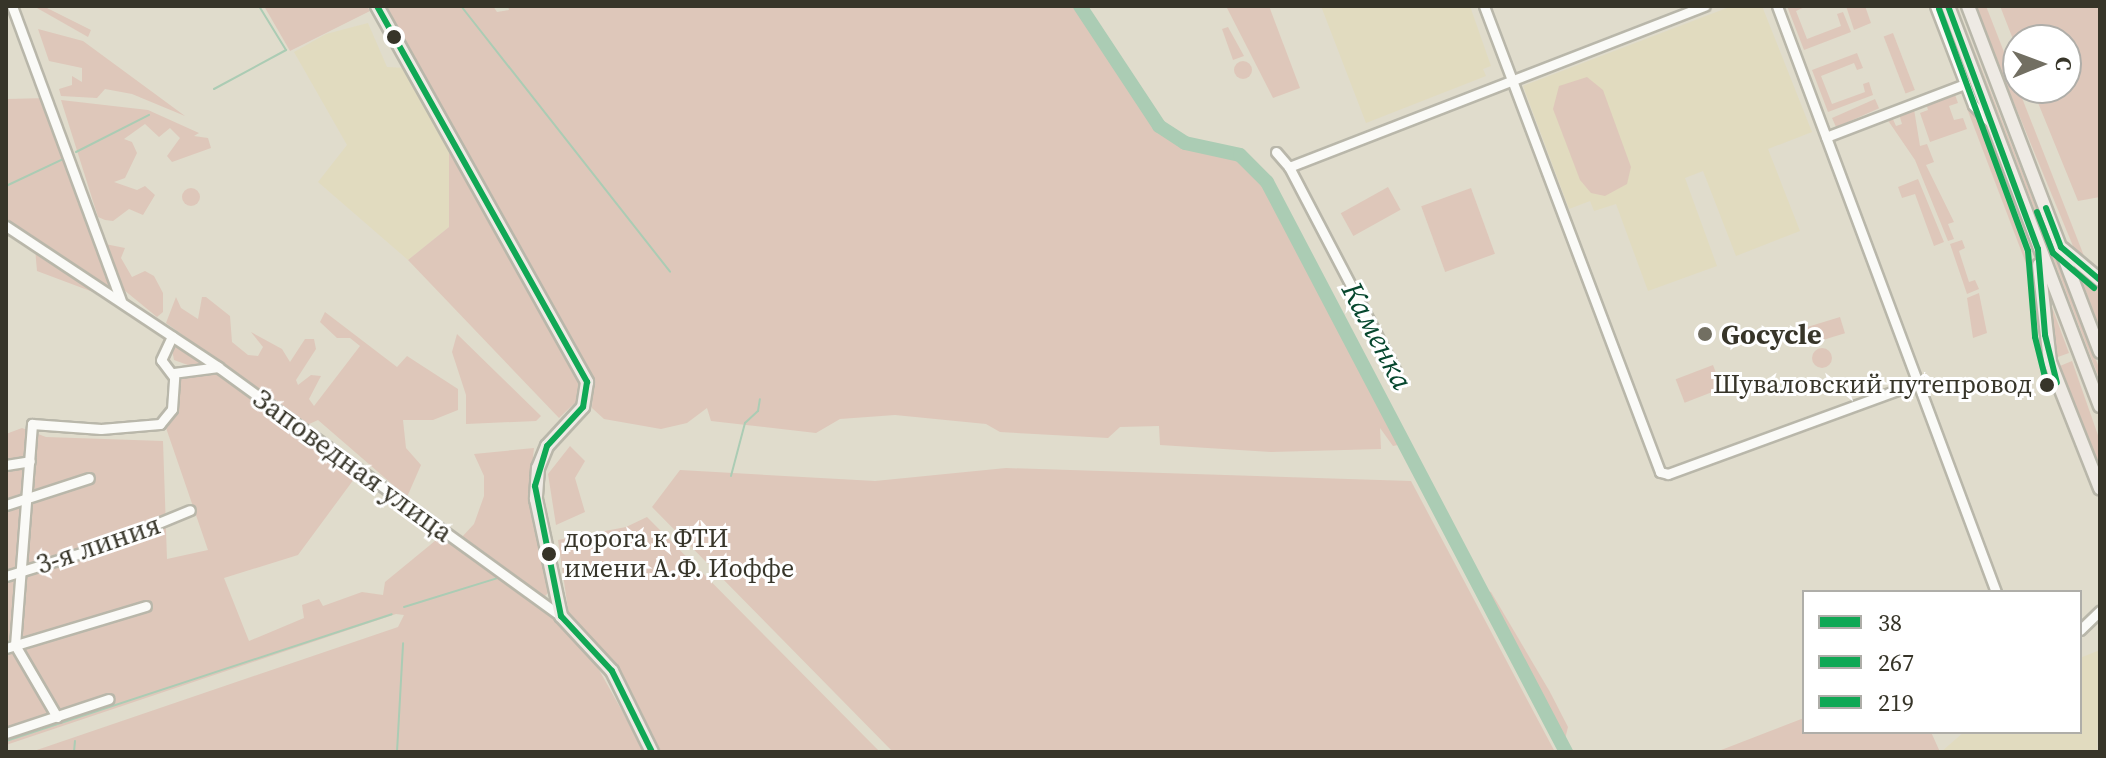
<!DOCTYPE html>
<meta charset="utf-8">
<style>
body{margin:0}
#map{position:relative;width:2106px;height:758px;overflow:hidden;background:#e0dccc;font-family:"Source Serif 4",serif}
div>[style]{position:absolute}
.built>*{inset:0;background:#e1dbbf}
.green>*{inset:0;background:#dec7ba;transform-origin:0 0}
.round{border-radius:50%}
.stream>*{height:2px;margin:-1px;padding:0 1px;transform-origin:1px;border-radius:1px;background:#abccb4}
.river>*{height:14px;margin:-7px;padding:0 7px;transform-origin:7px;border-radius:7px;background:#abccb4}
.roads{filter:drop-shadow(2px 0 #b9b7aa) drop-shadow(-2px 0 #b9b7aa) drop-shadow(0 2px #b9b7aa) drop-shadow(0 -2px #b9b7aa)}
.street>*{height:9px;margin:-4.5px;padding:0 4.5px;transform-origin:4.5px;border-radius:4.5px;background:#fafaf7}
.secondary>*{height:12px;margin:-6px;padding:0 6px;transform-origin:6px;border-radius:6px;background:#eeeae4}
.bus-1>*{height:6px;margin:-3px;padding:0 3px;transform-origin:3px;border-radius:3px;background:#10a855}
.bus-2>*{height:6px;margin:-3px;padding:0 3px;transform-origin:3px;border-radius:3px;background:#10a855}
.bus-3>*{height:6px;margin:-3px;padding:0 3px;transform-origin:3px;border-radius:3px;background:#10a855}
.dots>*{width:22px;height:22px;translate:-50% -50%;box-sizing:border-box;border:4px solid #fff;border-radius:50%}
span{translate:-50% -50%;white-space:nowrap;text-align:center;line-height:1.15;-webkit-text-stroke:6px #fff;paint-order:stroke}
.bus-label{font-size:26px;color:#373529}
.right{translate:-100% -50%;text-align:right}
.left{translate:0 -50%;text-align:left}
.poi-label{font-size:28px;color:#373529;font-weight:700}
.street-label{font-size:28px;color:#373529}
.water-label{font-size:30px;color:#06472e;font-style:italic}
.frame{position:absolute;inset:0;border:8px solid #373529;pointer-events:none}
.legend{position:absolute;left:1802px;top:590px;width:280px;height:144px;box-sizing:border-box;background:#fff;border:2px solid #afaea9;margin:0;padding:10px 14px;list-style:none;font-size:24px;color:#373529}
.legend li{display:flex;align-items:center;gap:16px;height:40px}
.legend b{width:40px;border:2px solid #afaea9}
.north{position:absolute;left:2002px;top:24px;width:80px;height:80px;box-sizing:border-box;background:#fff;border:2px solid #afaea9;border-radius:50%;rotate:89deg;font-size:22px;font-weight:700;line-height:32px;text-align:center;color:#373529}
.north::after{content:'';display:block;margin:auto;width:28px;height:36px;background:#726f62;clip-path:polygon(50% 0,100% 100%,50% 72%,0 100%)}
</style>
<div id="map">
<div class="built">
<div style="clip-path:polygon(1321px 6px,1470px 6px,1491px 66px,1483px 69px,1486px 76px,1366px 123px)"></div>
<div style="clip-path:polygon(1732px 6px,1762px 6px,1812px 132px,1768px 149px,1800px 231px,1736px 256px,1703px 171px,1685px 178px,1717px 266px,1648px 291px,1616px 204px,1594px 211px,1590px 201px,1569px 209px,1523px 86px)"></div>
<div style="clip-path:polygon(368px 23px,387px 67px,406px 68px,449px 146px,449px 227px,408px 260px,318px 182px,347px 145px,294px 52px,326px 34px)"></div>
<div style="clip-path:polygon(2100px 650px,2097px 752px,1941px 752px,1964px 732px,2080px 732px,2080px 658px)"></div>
</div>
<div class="green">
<div style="clip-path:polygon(43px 6px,91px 30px,88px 37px,37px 8px)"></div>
<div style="clip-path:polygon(264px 6px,367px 6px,370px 11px,290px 51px)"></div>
<div style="clip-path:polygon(385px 6px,493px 6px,497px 12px,509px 10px,508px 6px,1077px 6px,1157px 130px,1228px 156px,1240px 155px,1267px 182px,1403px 444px,1393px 446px,1380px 428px,1381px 449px,1271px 452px,1160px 445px,1159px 426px,1120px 427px,1108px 438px,1000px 432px,986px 424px,895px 415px,840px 419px,816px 433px,711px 421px,707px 408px,687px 423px,661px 429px,604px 419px,592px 408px,593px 383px)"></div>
<div style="clip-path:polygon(1226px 6px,1269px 6px,1300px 88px,1273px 98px)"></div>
<div style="clip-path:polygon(1787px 6px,1807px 6px,1796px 11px,1807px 39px,1841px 26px,1837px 14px,1843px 12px,1851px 32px,1804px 50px)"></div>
<div style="clip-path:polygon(1846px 6px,1865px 6px,1871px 23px,1854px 30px)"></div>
<div style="clip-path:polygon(1957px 6px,2100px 370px,2100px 381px)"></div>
<div style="clip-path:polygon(1974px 6px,1986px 6px,2086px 261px,2075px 251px)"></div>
<div style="clip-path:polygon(2000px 6px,2100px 6px,2100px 197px,2078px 201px,2032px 88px,2066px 88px,2066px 40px,2018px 40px,2018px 52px)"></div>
<div style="clip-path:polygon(1228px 27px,1244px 56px,1233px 60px,1222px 29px)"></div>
<div style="clip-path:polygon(38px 29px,83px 41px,185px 116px,132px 94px,105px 89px,97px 98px,61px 96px,59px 89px,72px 85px,72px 76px,82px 82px,82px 68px,49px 61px)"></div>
<div style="left:1893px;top:33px;width:61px;height:10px;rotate:69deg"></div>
<div style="clip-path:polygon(1857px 53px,1863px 68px,1857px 70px,1854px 63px,1821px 76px,1832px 104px,1865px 92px,1863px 84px,1869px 82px,1873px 95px,1828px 112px,1812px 70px)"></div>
<div class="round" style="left:1234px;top:61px;width:18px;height:18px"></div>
<div style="clip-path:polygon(1587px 77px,1603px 90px,1631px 167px,1627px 184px,1605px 196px,1591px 193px,1580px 180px,1553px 109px,1559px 86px)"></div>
<div style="clip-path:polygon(1954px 92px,1958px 103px,1949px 106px,1954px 120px,1963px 118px,1967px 129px,1930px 142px,1920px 113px,1928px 110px,1926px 103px)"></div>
<div style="clip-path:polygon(48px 98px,100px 243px,125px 248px,121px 258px,132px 277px,145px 271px,154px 276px,163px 293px,163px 312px,157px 317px,124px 290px,101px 295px,37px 271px,35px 248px,18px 234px,6px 237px,6px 99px)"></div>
<div style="left:1875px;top:99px;width:10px;height:47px;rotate:66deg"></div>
<div style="clip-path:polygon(61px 100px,148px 110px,199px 133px,194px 136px,208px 138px,211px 148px,172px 162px,167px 156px,180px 138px,170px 128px,159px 137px,145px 124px,124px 139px,132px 142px,137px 153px,125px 178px,114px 182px,137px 190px,145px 186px,155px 195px,143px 215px,129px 209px,113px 221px,105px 220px,98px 217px)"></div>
<div style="clip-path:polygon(1966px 106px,1987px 130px,2035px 287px)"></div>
<div style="clip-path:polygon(1914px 109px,1920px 146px,1927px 144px,1934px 162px,1926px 165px,1954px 222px,1948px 224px,1954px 239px,1948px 241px,1915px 160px,1887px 119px,1892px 117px,1896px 126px,1902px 124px,1899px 114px)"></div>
<div style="clip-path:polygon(449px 146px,582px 383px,583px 395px,559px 418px,408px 260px,449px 227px)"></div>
<div style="clip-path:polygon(1918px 179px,1944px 242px,1934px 246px,1915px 194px,1902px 198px,1898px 187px)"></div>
<div style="left:1388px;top:187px;width:26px;height:54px;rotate:61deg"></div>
<div style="left:1471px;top:188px;width:70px;height:53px;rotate:70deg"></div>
<div class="round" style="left:182px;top:188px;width:18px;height:18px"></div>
<div style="clip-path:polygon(1962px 240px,1965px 248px,1959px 251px,1969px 282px,1975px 280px,1979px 289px,1967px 294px,1950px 244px)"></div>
<div style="clip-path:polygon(2080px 272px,2100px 286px,2098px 324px,2080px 275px)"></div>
<div style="clip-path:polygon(2046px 291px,2069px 353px,2055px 358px)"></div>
<div style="clip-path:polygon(1979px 293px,1987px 333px,1973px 338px,1967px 298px)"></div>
<div style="clip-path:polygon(176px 297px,181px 308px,198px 319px,202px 297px,206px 297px,230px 316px,232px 342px,248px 355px,258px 356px,263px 347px,251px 332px,282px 349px,290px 362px,305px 339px,314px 339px,316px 349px,296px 380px,298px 385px,311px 375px,321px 376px,309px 399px,314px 406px,360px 346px,350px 338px,337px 338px,320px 322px,325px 312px,397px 367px,407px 356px,458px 389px,458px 410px,433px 420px,403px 420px,406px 448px,421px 465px,407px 497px,318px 420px,307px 425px,166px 323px)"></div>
<div style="left:1840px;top:317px;width:17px;height:41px;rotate:73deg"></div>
<div style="clip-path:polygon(457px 334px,541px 416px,536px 421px,466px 424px,466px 395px,452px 352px)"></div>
<div style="clip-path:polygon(180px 344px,357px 475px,298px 555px,224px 578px,249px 641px,304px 618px,302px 605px,319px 599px,323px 606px,362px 592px,383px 595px,385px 582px,441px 536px,555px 619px,593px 659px,645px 752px,31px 752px,398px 627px,404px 615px,396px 614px,6px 745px,6px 434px,22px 428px,46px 437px,163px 441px,167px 559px,208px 550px,165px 425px,178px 377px,207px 372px,174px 360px,172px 350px)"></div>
<div class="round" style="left:1812px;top:348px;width:20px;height:20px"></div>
<div style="clip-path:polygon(2072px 361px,2100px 441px,2100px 471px,2060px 366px)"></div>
<div style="left:1713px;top:365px;width:25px;height:40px;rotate:69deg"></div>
<div style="clip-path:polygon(570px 446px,585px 461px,575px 478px,585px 512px,556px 525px,548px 474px)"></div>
<div style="clip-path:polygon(534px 448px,530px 485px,550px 591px,544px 597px,461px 538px,474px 524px,484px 496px,484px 476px,474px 454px)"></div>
<div style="clip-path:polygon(1006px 468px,1411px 481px,1555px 752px,893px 752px,652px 507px,680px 470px,875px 481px)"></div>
<div style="clip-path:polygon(647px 517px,880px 752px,659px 752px,604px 651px,569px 616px,558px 540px,626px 527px)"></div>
<div style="clip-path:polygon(1479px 588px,1491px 592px,1550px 692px,1568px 727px,1563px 747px)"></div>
<div style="clip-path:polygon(1804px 718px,1804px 732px,1931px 732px,1940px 752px,1716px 752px)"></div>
</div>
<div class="stream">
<div style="left:461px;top:6px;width:338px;rotate:51.8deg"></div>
<div style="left:214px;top:89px;width:82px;rotate:-28.4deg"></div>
<div style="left:286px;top:50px;width:52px;rotate:-121.5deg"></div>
<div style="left:76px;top:152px;width:82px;rotate:-26.9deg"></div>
<div style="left:6px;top:186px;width:63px;rotate:-25.3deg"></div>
<div style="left:731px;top:476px;width:55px;rotate:-75.2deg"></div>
<div style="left:745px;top:423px;width:18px;rotate:-43deg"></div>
<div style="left:758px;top:411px;width:12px;rotate:-81deg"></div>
<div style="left:404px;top:607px;width:102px;rotate:-17.2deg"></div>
<div style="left:6px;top:741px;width:406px;rotate:-18.2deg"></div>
<div style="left:74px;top:752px;width:11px;rotate:-85deg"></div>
<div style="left:397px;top:752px;width:109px;rotate:-86.8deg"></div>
</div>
<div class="river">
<div style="left:1080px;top:6px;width:144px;rotate:56.6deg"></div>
<div style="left:1159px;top:126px;width:31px;rotate:33deg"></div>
<div style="left:1185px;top:143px;width:56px;rotate:12.3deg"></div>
<div style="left:1240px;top:155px;width:38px;rotate:45deg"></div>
<div style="left:1267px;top:182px;width:644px;rotate:62.32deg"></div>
</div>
<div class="roads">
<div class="street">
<div style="left:12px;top:6px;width:314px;rotate:69.7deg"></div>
<div style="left:1484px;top:6px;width:498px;rotate:69.3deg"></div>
<div style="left:1660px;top:472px;width:8px;rotate:14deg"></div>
<div style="left:1668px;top:474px;width:267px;rotate:-20.1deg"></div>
<div style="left:1777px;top:6px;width:626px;rotate:69.51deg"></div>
<div style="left:1935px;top:6px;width:106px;rotate:69deg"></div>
<div style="left:1973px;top:105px;width:27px;rotate:45deg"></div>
<div style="left:1826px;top:137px;width:149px;rotate:-20.9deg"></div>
<div style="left:1276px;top:152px;width:20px;rotate:49deg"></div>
<div style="left:1289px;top:167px;width:231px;rotate:62.4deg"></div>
<div style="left:1289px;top:167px;width:446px;rotate:-21.2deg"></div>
<div style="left:6px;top:226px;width:255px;rotate:33.6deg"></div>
<div style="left:218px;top:367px;width:424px;rotate:36deg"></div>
<div style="left:173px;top:373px;width:45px;rotate:-7.6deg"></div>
<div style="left:6px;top:465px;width:24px;rotate:-9deg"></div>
<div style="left:6px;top:505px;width:87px;rotate:-18deg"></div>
<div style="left:6px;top:576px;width:98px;rotate:-17.1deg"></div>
<div style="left:100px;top:547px;width:97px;rotate:-22.3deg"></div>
<div style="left:2080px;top:630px;width:28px;rotate:-44deg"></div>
<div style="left:6px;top:648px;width:146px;rotate:-16.7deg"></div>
<div style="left:57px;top:717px;width:83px;rotate:-120.3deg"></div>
<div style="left:15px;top:645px;width:222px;rotate:-85.6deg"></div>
<div style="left:32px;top:424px;width:69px;rotate:4.1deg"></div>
<div style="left:101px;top:429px;width:59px;rotate:-4.8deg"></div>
<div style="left:160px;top:424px;width:19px;rotate:-51deg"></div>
<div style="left:172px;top:409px;width:32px;rotate:-86deg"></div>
<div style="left:174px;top:377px;width:21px;rotate:-127deg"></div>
<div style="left:161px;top:360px;width:26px;rotate:-65deg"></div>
<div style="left:6px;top:733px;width:108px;rotate:-18.3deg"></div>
</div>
<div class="secondary">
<div style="left:377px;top:6px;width:431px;rotate:60.8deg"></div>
<div style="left:587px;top:382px;width:25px;rotate:99deg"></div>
<div style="left:583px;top:407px;width:53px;rotate:132.7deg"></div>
<div style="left:547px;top:446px;width:24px;rotate:112deg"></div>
<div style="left:538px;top:468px;width:31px;rotate:94deg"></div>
<div style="left:536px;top:499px;width:120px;rotate:77.9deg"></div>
<div style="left:561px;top:616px;width:75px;rotate:47.2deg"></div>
<div style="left:612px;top:671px;width:90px;rotate:63.7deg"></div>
<div style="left:1948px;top:6px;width:428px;rotate:69.2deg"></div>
<div style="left:1968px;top:6px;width:370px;rotate:69.1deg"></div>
<div style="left:2063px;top:249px;width:48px;rotate:40deg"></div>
<div style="left:2039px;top:265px;width:98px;rotate:83.5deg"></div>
<div style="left:2050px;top:362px;width:136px;rotate:68.4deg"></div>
</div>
</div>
<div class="bus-1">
<div style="left:377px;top:6px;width:431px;rotate:60.8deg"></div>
<div style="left:587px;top:382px;width:25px;rotate:99deg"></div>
<div style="left:583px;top:407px;width:53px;rotate:132.7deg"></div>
<div style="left:547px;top:446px;width:42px;rotate:106.7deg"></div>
<div style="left:535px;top:486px;width:133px;rotate:78.7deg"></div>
<div style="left:561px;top:616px;width:75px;rotate:47.2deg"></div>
<div style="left:612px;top:671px;width:90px;rotate:63.7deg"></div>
</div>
<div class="bus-2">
<div style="left:1948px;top:6px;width:259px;rotate:69.7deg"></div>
<div style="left:2038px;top:249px;width:86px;rotate:85.3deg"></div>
<div style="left:2045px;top:335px;width:49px;rotate:76deg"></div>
<div style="left:2046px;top:208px;width:42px;rotate:69deg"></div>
<div style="left:2061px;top:247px;width:51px;rotate:40.2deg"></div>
</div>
<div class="bus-3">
<div style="left:1939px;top:9px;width:258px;rotate:69.8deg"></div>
<div style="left:2028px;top:251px;width:86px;rotate:85.3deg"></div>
<div style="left:2035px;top:337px;width:49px;rotate:76deg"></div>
<div style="left:2037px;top:212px;width:44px;rotate:68.7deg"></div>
<div style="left:2053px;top:253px;width:54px;rotate:40.5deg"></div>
</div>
<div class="dots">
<div style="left:394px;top:37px;background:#373529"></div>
<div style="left:1705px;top:334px;background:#726f62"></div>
<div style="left:2047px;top:385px;background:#373529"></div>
<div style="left:549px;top:554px;background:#373529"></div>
</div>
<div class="bus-label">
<span class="right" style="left:2032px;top:385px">Шуваловский путепровод</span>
<span class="left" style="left:564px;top:554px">дорога к ФТИ<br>имени А.Ф. Иоффе</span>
</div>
<div class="poi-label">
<span class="left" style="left:1721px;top:334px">Gocycle</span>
</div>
<div class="street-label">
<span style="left:353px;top:465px;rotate:36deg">Заповедная улица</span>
<span style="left:98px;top:544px;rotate:-19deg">3-я линия</span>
</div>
<div class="water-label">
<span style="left:1377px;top:336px;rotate:62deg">Каменка</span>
</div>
<div class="frame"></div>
<ul class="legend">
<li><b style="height:10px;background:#10a855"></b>38</li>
<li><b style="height:10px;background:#10a855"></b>267</li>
<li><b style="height:10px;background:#10a855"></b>219</li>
</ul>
<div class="north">С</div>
</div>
